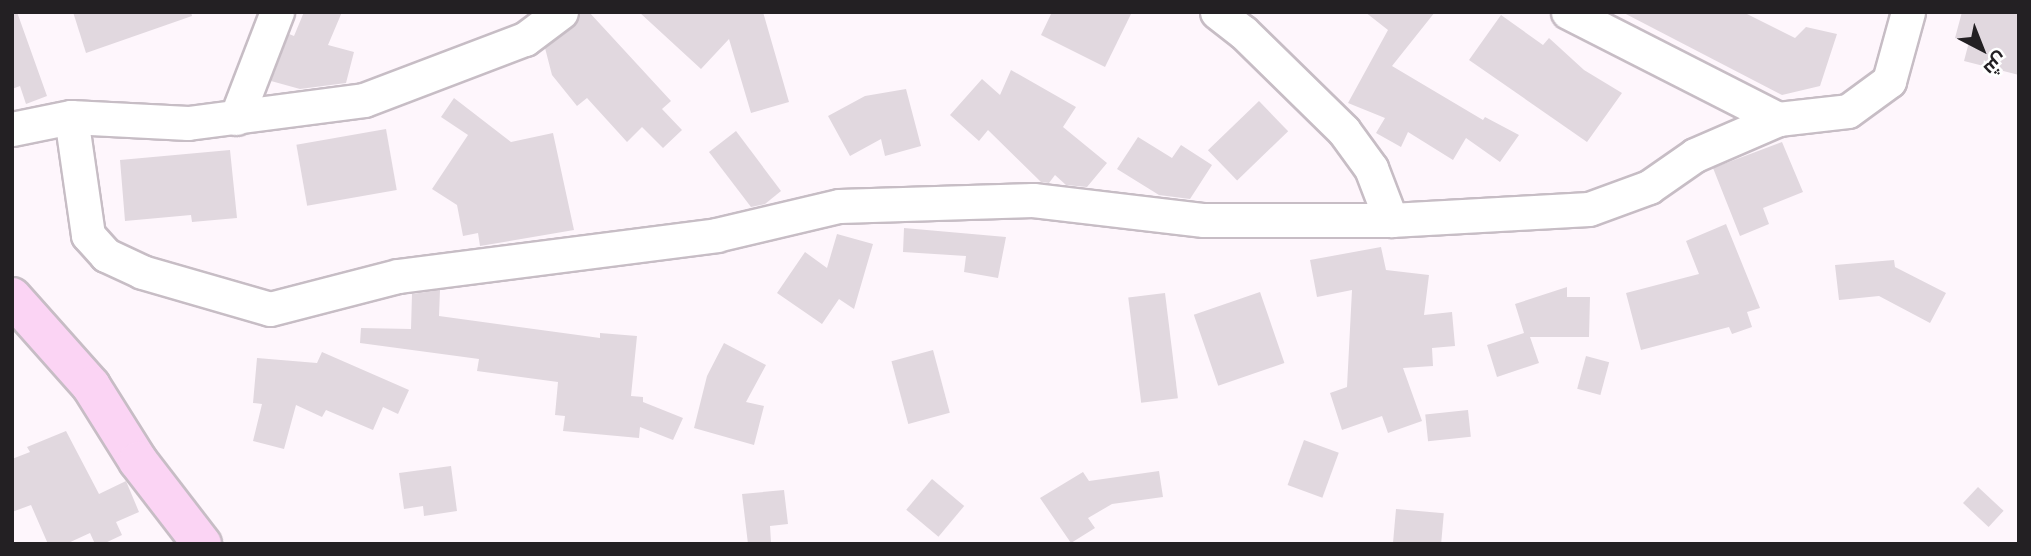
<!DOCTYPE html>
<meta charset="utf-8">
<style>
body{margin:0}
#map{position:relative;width:2031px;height:556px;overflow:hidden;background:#fef6fc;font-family:Commissioner,Cairo,sans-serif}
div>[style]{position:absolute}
.building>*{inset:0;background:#e1d8df;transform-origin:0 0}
.roads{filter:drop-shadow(2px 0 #c7bdc5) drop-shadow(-2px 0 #c7bdc5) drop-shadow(0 2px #c7bdc5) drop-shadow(0 -2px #c7bdc5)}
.minor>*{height:33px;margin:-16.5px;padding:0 16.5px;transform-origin:16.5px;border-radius:16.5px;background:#fff}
.major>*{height:38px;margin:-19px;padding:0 19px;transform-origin:19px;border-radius:19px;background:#fbd4f4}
span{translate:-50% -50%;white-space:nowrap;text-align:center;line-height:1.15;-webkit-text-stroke:5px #fff;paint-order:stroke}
.frame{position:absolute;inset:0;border:14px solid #232023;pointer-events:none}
.north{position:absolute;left:1947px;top:14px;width:70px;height:70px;-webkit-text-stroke:5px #fff;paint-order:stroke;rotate:138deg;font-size:19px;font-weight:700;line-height:28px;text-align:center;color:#232023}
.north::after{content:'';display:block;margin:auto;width:24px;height:32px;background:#232023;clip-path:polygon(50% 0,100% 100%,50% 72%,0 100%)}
</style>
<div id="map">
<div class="building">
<div style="clip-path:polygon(12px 12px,17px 12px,47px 96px,26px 104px,20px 86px,12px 89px)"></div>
<div style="clip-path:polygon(73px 12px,191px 12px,192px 16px,86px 53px)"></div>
<div style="clip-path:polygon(304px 12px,342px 12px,328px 45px,354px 52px,346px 83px,300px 89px,271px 81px,289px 34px,294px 36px)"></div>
<div style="clip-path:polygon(580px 12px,589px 12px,671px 101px,662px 109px,682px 130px,663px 148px,642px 127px,627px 142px,587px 98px,577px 106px,552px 75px,545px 48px,573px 27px)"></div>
<div style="clip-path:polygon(639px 12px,763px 12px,789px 102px,751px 113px,729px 39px,701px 69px)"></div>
<div style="clip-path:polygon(1052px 12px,1132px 12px,1105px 67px,1041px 35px)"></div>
<div style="clip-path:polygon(1365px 12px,1435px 12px,1392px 66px,1483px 120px,1485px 117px,1519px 135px,1500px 162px,1466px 138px,1453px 160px,1408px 132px,1401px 147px,1376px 133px,1385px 118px,1348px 103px,1388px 30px)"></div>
<div style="clip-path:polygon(1622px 12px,1743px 12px,1795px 38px,1806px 27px,1837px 34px,1820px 86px,1782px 95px)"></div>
<div style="clip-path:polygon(1962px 12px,2019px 12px,2019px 75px,1964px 61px,1969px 42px,1955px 38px)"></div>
<div style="clip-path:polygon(1501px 15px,1543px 45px,1549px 38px,1584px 70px,1622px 93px,1587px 142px,1469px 60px)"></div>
<div style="clip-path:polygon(1011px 70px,1076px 107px,1063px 127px,1107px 163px,1087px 187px,1066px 185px,1055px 175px,1049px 183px,1041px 182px,988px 130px,979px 141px,950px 115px,982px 79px,1000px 95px)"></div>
<div style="clip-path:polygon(906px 89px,921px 146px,885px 156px,881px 139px,850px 156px,828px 116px,865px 96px)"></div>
<div style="clip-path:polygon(454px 98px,511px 142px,553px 133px,574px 230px,480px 246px,478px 233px,463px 236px,457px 205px,432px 189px,468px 135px,441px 117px)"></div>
<div style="left:1259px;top:101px;width:42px;height:71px;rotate:46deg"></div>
<div style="left:386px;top:129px;width:62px;height:91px;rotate:80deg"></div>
<div style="clip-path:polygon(736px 131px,781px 191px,765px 204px,751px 207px,709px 152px)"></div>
<div style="clip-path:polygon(1138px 137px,1172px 158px,1181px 145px,1212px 165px,1190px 199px,1159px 195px,1117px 169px)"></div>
<div style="clip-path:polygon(1782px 142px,1803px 192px,1763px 208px,1769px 224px,1740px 236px,1713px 168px)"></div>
<div style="clip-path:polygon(230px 150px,237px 218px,192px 222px,191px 215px,125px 221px,120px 160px)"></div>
<div style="clip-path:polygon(1726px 224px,1760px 308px,1747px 312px,1752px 327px,1732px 334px,1729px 327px,1641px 350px,1626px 293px,1699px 274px,1686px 241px)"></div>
<div style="clip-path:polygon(904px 228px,1006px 237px,998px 278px,964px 272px,966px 256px,903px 252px)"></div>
<div style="clip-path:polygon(837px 234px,873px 244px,854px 309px,839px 299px,822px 324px,777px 293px,805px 252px,827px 268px)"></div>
<div style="clip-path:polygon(1381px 247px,1386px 270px,1429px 275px,1424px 315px,1452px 312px,1455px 346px,1432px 348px,1433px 366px,1403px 368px,1422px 421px,1388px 433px,1382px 416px,1342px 430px,1330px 393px,1347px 387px,1352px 290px,1317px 297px,1310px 260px)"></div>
<div style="clip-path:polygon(1894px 260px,1895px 267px,1946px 293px,1930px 323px,1879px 296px,1839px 300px,1835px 265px)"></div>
<div style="clip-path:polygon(1567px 287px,1567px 297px,1590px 297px,1589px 337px,1530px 337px,1539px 363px,1497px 377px,1487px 345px,1524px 333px,1515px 304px)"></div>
<div style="clip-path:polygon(440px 290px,439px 316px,600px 338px,600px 333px,637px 336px,631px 396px,643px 397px,643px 402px,683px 418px,673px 440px,640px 427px,639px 438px,563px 431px,565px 416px,555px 415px,558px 382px,477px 371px,479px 359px,360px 343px,361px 328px,411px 329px,412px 294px)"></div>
<div style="left:1260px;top:292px;width:75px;height:70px;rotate:71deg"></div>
<div style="left:1165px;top:293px;width:106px;height:37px;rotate:83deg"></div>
<div style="clip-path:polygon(724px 343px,766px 365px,746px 402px,764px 406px,754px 445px,694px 428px,707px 376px)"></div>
<div style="left:933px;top:350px;width:65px;height:43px;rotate:75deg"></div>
<div style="clip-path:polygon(322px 352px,409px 390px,398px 414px,383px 407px,373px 430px,326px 410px,322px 417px,296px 405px,284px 449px,253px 441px,262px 404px,253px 403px,257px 358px,317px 363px)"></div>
<div style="left:1586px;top:356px;width:24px;height:34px;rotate:15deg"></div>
<div style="left:1468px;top:410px;width:27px;height:43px;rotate:84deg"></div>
<div style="clip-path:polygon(66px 431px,99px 494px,126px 481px,139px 512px,116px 522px,122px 535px,103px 544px,95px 544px,90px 533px,66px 544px,48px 544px,31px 505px,12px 512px,12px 459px,30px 452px,27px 447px)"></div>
<div style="left:1304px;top:440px;width:37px;height:48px;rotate:20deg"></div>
<div style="clip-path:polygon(451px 466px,457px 511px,424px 516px,423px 506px,404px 509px,399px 473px)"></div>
<div style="clip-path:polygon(1159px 471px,1163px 497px,1112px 504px,1088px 518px,1095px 528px,1071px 543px,1040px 498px,1083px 472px,1089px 481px)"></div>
<div style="left:932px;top:479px;width:42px;height:40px;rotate:40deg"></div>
<div style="left:1978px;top:487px;width:35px;height:22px;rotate:43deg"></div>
<div style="clip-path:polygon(784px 490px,788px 524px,770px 526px,771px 542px,748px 544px,742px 494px)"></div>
<div style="left:1396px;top:509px;width:48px;height:35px;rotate:5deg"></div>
</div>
<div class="roads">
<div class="minor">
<div style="left:1217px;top:12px;width:33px;rotate:38deg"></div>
<div style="left:1243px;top:32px;width:141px;rotate:44.4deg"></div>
<div style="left:1344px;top:131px;width:46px;rotate:53.9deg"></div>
<div style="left:1371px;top:168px;width:56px;rotate:69deg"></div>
<div style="left:1568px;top:12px;width:236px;rotate:27deg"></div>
<div style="left:71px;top:117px;width:117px;rotate:2.9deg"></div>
<div style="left:188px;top:123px;width:177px;rotate:-7.4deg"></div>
<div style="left:364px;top:100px;width:172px;rotate:-20.8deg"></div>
<div style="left:525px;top:39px;width:45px;rotate:-36.9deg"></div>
<div style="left:236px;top:118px;width:114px;rotate:-68.9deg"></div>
<div style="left:12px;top:129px;width:60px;rotate:-11.5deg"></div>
<div style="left:71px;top:117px;width:119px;rotate:81.8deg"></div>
<div style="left:88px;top:235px;width:27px;rotate:48deg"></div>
<div style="left:106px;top:255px;width:40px;rotate:25deg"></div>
<div style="left:142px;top:272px;width:133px;rotate:16.1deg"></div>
<div style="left:270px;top:309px;width:132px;rotate:-14.5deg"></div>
<div style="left:398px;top:276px;width:321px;rotate:-7.3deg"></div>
<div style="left:716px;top:235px;width:126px;rotate:-13.3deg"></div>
<div style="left:839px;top:206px;width:194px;rotate:-1.8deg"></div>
<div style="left:1033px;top:200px;width:172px;rotate:6.7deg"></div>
<div style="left:1204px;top:220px;width:187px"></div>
<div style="left:1391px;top:220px;width:198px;rotate:-3.2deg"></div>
<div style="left:1589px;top:209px;width:64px;rotate:-20.1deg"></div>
<div style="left:1649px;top:187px;width:56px;rotate:-34.8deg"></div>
<div style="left:1695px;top:155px;width:90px;rotate:-23.4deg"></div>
<div style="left:1778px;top:119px;width:70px;rotate:-6.5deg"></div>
<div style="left:1848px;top:111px;width:51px;rotate:-36.2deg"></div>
<div style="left:1889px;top:81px;width:72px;rotate:-74.6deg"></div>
</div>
<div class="major">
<div style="left:12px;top:297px;width:119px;rotate:48.4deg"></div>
<div style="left:91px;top:386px;width:89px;rotate:57.9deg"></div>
<div style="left:138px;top:461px;width:105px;rotate:52.4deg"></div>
</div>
</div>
<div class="frame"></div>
<div class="north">ش</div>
</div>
